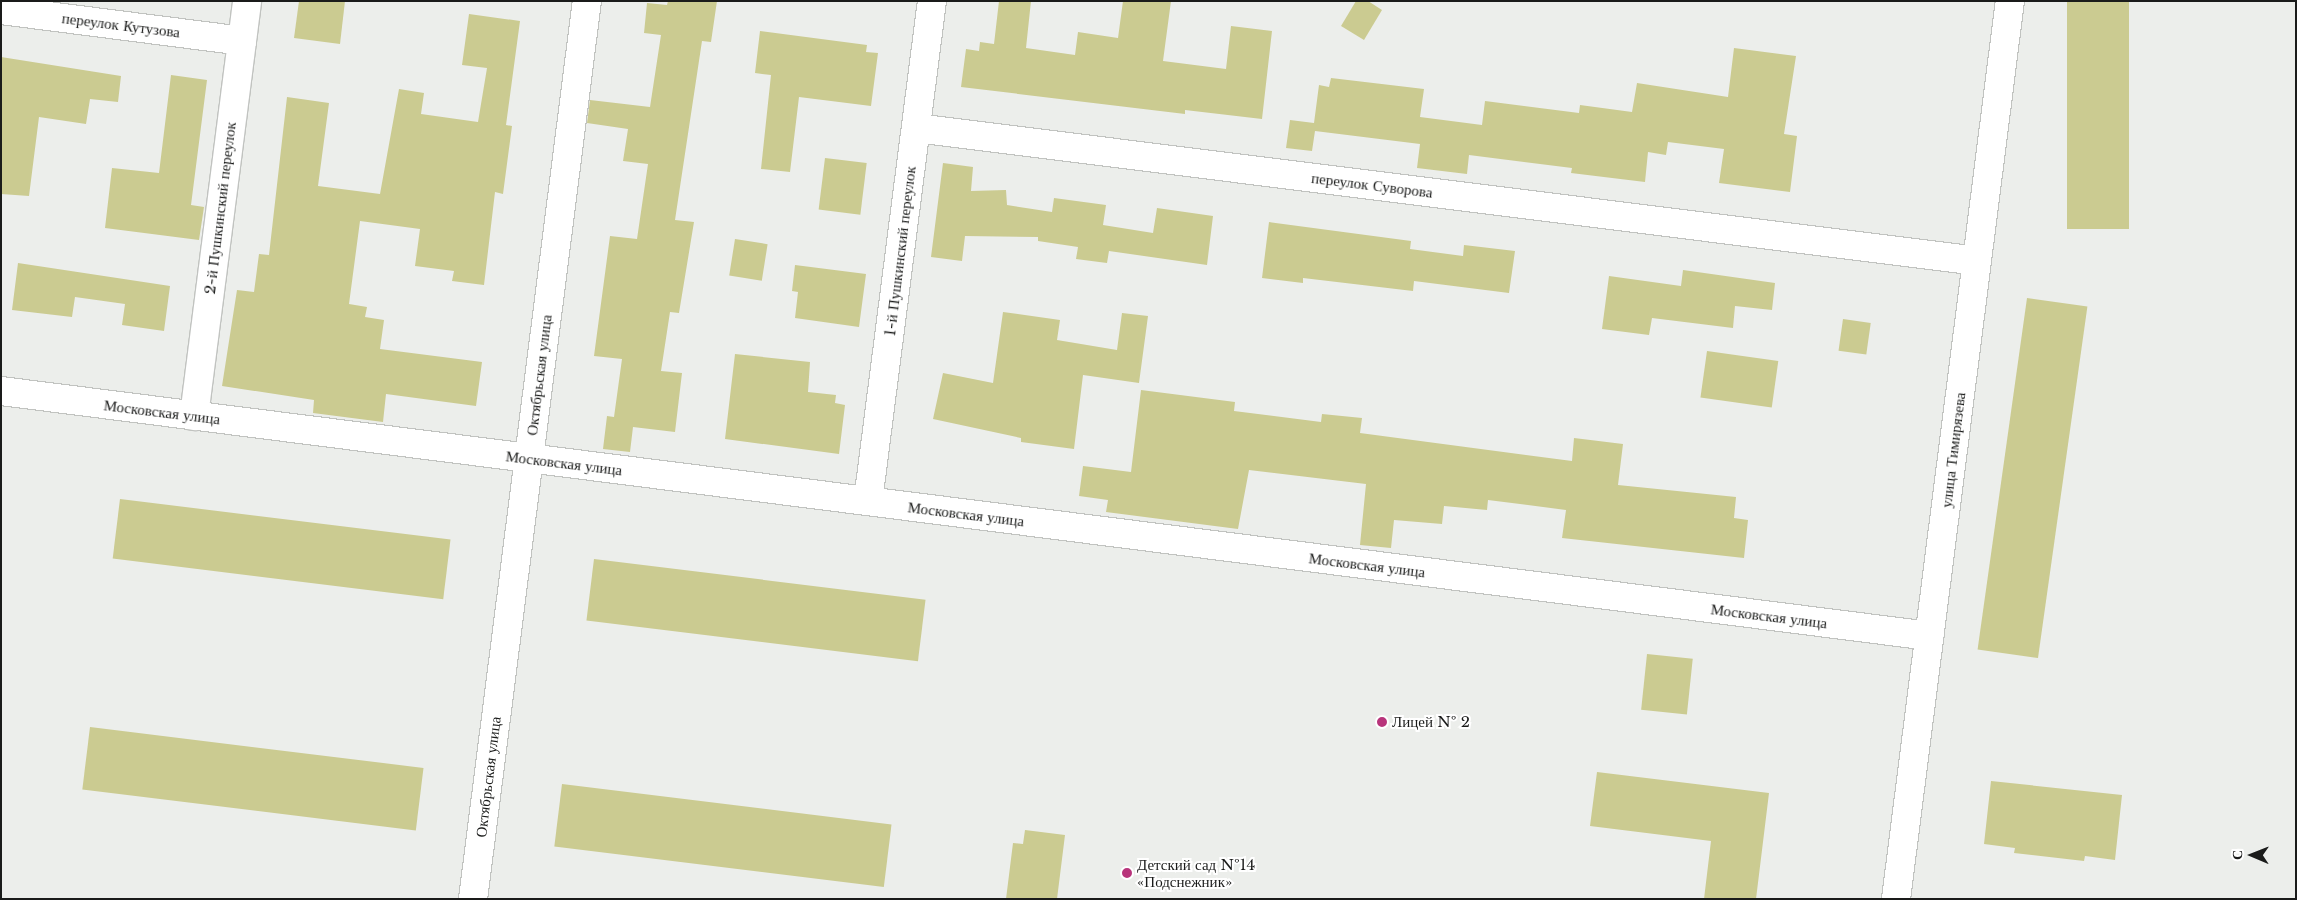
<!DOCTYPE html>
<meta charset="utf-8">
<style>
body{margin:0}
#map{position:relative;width:2297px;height:900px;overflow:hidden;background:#eceeeb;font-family:"Libre Baskerville",serif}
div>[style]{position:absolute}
.building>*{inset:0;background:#cbcb91;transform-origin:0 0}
.roads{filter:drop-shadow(1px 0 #c1c3c0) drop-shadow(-1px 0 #c1c3c0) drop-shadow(0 1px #c1c3c0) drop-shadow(0 -1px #c1c3c0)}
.street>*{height:28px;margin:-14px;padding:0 14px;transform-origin:14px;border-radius:14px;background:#fff}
.dots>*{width:14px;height:14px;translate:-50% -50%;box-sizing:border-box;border:2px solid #fff;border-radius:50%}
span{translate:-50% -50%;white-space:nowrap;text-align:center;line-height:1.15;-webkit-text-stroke:4px #fff;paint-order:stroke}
.street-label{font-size:15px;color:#1a1b1a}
.poi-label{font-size:15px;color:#1a1b1a}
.left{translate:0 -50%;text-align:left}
.frame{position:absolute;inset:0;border:2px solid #1a1b1a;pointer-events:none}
.north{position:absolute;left:2227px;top:830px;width:50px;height:50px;-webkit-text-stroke:4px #fff;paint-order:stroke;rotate:271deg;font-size:14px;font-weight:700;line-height:20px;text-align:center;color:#1a1b1a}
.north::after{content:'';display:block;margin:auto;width:18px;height:22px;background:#1a1b1a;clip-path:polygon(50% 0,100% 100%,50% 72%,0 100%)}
</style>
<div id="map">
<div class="building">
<div style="clip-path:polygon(299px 1px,345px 1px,340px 44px,294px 38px)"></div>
<div style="clip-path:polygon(668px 1px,717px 1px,711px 42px,702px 41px,675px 220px,694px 222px,679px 313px,670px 312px,661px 371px,682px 373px,675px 432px,633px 427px,630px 452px,603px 449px,607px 416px,614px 417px,622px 359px,594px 356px,610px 236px,637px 239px,648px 164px,623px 161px,628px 129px,587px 123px,590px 100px,650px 107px,661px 35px,644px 33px,647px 3px,667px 5px)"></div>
<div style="clip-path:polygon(999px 1px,1031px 1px,1026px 48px,1075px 55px,1078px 32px,1118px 38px,1123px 1px,1171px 1px,1163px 61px,1226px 69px,1231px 26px,1272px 31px,1262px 119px,1185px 110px,1185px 114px,961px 87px,966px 49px,979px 51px,980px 42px,994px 44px)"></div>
<div style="clip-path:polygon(1356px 1px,1368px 1px,1382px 10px,1364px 40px,1341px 26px)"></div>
<div style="left:2067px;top:1px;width:62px;height:228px"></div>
<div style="clip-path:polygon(469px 14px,520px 21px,506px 125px,512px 126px,503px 194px,495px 192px,484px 285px,452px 281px,454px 271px,415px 266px,420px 229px,360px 221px,349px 304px,367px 307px,365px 317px,384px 320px,380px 349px,482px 362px,476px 406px,386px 394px,383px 422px,313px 413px,314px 400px,222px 386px,237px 290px,254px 292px,259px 254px,269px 255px,287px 97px,329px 103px,318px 186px,380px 194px,399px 89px,424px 93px,421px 114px,478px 122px,487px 68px,462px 65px)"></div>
<div style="clip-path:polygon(760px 31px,867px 45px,866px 52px,878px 53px,871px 106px,799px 97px,790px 172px,761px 169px,771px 75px,755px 73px)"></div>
<div style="clip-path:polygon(1734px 48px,1796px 56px,1784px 134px,1797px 136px,1790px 192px,1719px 183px,1724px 149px,1668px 142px,1666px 155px,1648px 152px,1645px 182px,1571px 173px,1572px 168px,1469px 155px,1467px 174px,1417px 168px,1420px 144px,1315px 131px,1312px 151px,1286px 148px,1290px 120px,1314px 123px,1319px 85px,1329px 87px,1331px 78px,1424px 89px,1420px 117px,1482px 125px,1485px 101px,1579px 113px,1580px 105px,1632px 112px,1637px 83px,1728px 97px)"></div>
<div style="clip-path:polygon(1px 57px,121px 76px,118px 102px,90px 99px,86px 124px,39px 117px,29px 196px,1px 194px)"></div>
<div style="clip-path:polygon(171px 75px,207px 80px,191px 205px,204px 207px,199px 240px,105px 228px,112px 168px,159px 173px)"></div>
<div style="left:825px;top:158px;width:42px;height:52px;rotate:7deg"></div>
<div style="clip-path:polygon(943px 163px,973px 167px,971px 191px,1006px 190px,1007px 205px,1052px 212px,1054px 198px,1106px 205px,1103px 225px,1153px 233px,1157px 208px,1213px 216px,1207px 265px,1109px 251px,1107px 263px,1076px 259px,1078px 247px,1038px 241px,1038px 237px,965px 236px,962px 261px,931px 257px)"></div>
<div style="clip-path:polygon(1269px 222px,1411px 241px,1410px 249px,1463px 256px,1464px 245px,1515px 251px,1509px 293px,1414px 281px,1413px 291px,1303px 278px,1303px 283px,1262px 278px)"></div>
<div style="left:735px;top:239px;width:33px;height:37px;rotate:9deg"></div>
<div style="clip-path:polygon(18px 263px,170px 286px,164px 331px,122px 325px,125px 304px,75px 297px,72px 317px,12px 310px)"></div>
<div style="clip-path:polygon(795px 265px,866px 274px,859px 327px,795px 318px,798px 292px,792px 291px)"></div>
<div style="clip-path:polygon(1683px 270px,1775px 283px,1772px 310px,1735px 306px,1733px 328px,1652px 318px,1649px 335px,1602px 329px,1609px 276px,1681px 286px)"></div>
<div style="left:2027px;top:298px;width:61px;height:355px;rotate:8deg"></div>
<div style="clip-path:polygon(1003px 312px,1060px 320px,1057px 340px,1117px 350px,1122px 313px,1148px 316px,1139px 383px,1083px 375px,1074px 449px,1021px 442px,1021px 438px,933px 419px,943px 373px,993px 383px)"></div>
<div style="left:1843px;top:319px;width:28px;height:32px;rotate:8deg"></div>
<div style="left:1707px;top:351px;width:72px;height:47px;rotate:8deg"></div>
<div style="clip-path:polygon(735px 354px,810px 362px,808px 392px,836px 395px,835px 403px,845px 405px,839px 454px,725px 439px)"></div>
<div style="clip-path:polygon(1141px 390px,1235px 402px,1234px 411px,1321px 422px,1322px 414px,1362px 418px,1360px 433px,1572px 461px,1574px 438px,1623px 444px,1618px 485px,1736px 497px,1734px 518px,1748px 520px,1744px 558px,1562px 538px,1566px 510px,1488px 500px,1487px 510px,1444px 506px,1442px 524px,1394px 520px,1391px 548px,1360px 545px,1366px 484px,1249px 470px,1238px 529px,1106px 512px,1108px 500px,1079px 496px,1083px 466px,1131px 472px)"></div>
<div style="left:120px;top:499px;width:333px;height:60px;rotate:7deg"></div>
<div style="left:594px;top:559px;width:334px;height:62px;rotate:7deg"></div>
<div style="left:1647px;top:654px;width:46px;height:56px;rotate:6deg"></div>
<div style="left:90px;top:727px;width:336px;height:63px;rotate:7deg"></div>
<div style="clip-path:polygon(1597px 772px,1769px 793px,1756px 899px,1704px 899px,1711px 841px,1590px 826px)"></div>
<div style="clip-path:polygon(1991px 781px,2122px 795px,2115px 860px,2085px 856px,2084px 861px,2014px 853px,2015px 848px,1984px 844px)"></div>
<div style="left:562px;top:784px;width:332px;height:63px;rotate:7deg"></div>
<div style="clip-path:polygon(1025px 830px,1065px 835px,1057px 899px,1006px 899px,1013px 843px,1023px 844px)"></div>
</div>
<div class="roads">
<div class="street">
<div style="left:1px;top:10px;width:243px;rotate:7.3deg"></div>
<div style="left:916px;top:128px;width:1069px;rotate:7.14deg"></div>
<div style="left:1px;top:391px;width:1944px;rotate:7.24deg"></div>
<div style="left:194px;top:416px;width:418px;rotate:-82.7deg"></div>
<div style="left:868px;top:501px;width:504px;rotate:-82.71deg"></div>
<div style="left:473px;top:899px;width:905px;rotate:-82.77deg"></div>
<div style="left:1896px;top:899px;width:905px;rotate:-82.77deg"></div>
</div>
</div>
<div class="dots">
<div style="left:1382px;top:722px;background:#b8347b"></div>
<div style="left:1127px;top:873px;background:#b8347b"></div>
</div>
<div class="street-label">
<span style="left:121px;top:25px;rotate:7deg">переулок Кутузова</span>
<span style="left:1372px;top:185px;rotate:7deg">переулок Суворова</span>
<span style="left:220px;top:208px;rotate:-83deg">2-й Пушкинский переулок</span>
<span style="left:900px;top:251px;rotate:-83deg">1-й Пушкинский переулок</span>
<span style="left:539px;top:375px;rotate:-83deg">Октябрьская улица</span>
<span style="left:162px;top:412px;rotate:7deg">Московская улица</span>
<span style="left:1953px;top:450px;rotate:-83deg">улица Тимирязева</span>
<span style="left:564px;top:463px;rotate:7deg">Московская улица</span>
<span style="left:966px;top:514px;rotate:7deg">Московская улица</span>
<span style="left:1367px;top:565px;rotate:7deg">Московская улица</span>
<span style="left:1769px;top:616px;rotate:7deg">Московская улица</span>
<span style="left:488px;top:777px;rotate:-83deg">Октябрьская улица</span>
</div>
<div class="poi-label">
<span class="left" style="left:1392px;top:722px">Лицей № 2</span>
<span class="left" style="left:1137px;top:873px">Детский сад №14<br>«Подснежник»</span>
</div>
<div class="frame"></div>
<div class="north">С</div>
</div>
